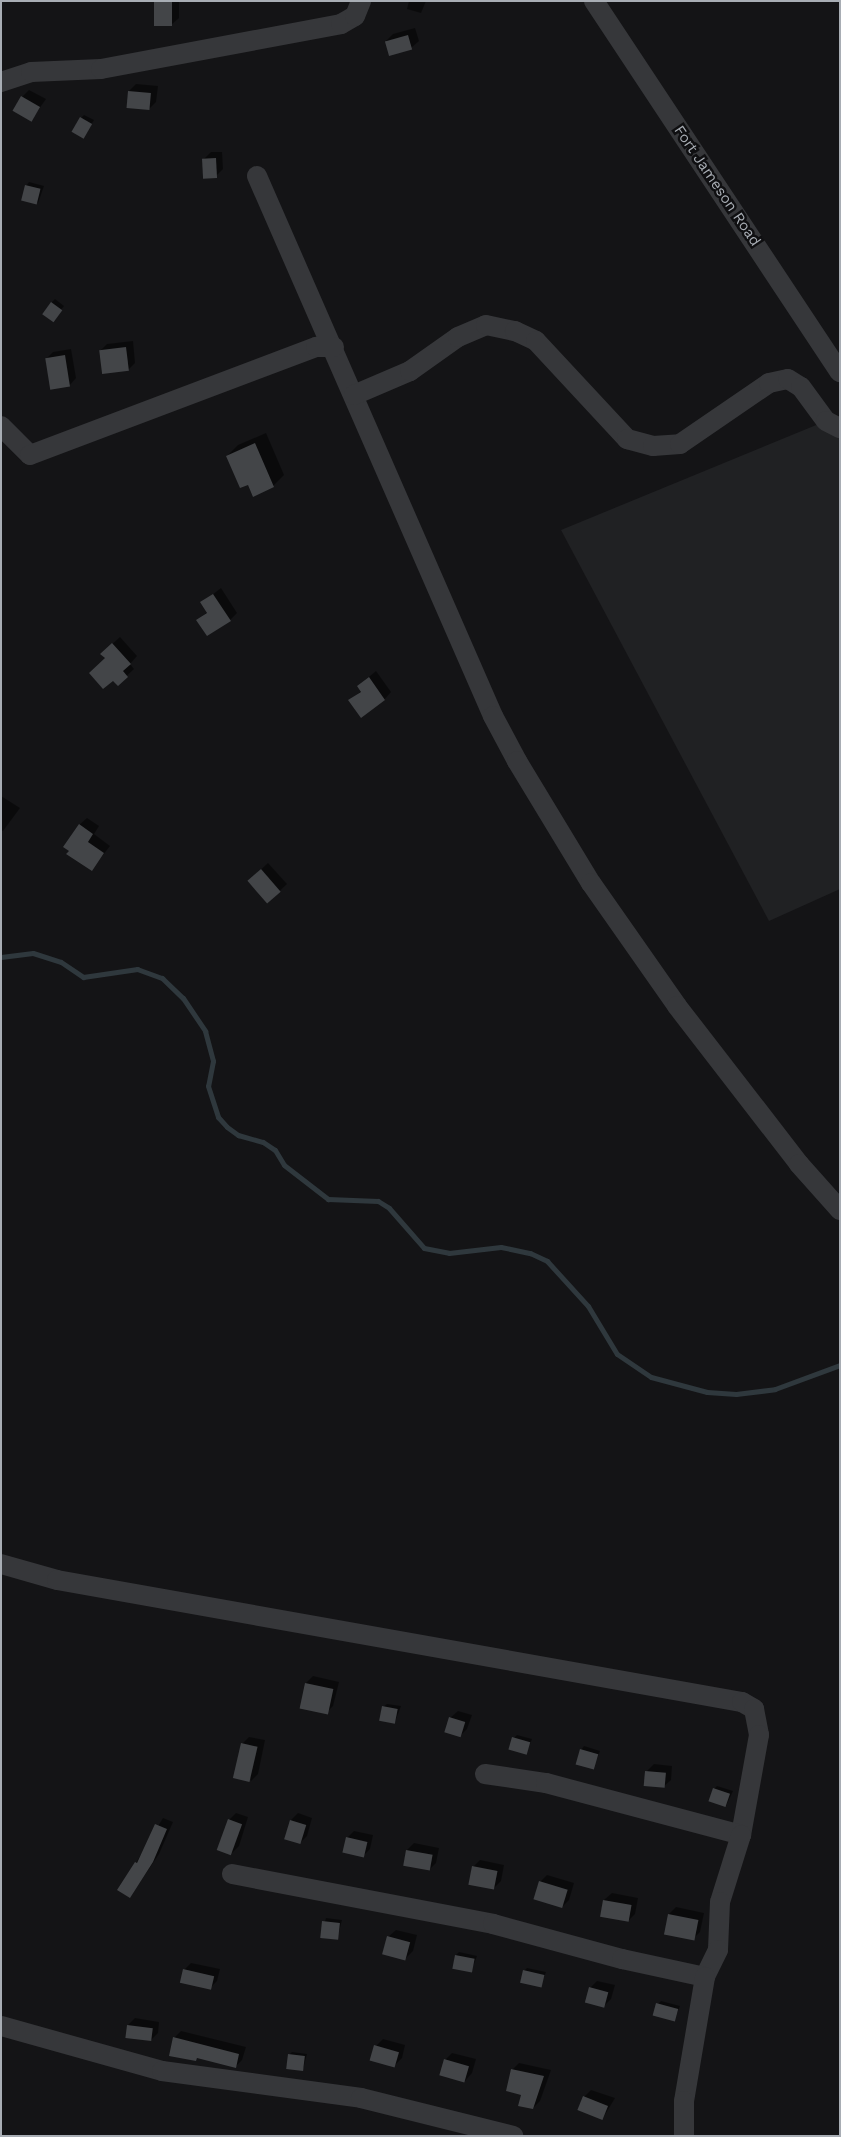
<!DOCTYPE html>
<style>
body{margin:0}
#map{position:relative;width:841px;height:2137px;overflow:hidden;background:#141416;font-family:"Work Sans",sans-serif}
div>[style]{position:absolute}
.built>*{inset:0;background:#202123}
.shadow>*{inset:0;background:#0007}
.stream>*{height:5px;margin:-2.5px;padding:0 2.5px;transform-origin:2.5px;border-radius:2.5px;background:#2f383d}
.building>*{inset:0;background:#434548;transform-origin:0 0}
.minor>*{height:20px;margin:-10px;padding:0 10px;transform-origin:10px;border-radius:10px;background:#36373a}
span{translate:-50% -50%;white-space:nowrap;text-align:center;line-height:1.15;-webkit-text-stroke:5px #0f0f11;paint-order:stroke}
.street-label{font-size:15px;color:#a8adb4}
.frame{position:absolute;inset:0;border:2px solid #a8adb4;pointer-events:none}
</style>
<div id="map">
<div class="built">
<div style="clip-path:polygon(826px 421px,840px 437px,840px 889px,769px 921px,561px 530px)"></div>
</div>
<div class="shadow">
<div style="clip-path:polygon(156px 1px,179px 1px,179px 18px,171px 25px)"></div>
<div style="clip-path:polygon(409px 1px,426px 1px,421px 13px,407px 9px)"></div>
<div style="clip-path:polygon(415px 28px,419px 41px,411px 48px,386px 41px,393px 34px)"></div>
<div style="clip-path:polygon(136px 84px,158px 86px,156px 102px,149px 109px,129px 91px)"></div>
<div style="clip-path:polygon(29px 90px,46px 99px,31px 120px,22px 97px)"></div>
<div style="clip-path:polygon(84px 115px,94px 120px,83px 137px,81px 118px)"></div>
<div style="clip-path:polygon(211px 152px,222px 152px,223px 169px,216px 176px,204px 159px)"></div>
<div style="clip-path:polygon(29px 182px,44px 186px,38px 203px,26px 186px)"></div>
<div style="clip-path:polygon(55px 299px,64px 306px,55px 317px,52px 302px)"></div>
<div style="clip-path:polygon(133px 341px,135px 363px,128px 370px,100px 351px,107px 344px)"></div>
<div style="clip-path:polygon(71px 349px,76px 378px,69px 386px,46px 359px,53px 352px)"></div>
<div style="clip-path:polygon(266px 433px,284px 475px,273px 486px,248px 483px,227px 456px,238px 445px)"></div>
<div style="clip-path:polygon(221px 588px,237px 613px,230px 620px,198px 620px,207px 612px,202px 603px)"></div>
<div style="clip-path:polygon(120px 637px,137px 656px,130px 664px,134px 669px,118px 684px,106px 658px,109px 647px)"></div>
<div style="clip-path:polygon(376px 671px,391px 692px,384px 700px,350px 701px,362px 690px,358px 686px)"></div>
<div style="clip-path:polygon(1px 796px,20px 808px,3px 831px,1px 830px)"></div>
<div style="clip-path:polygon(87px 818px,99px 826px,94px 834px,110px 846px,92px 869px,79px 825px)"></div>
<div style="clip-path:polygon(268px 863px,287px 884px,268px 902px,256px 874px)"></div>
<div style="clip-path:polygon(313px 1676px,339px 1682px,333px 1706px,326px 1713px,306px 1683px)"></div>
<div style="clip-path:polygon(387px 1704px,401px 1706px,395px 1722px,383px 1707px)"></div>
<div style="clip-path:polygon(458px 1711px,472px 1715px,467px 1729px,460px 1736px,450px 1718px)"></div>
<div style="clip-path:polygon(517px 1735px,532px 1739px,526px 1754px,514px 1738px)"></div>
<div style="clip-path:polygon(249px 1737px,265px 1740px,258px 1774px,251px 1781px,242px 1744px)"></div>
<div style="clip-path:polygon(584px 1746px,600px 1751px,593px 1768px,581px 1750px)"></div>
<div style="clip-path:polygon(654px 1764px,672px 1766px,671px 1780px,663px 1787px,647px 1771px)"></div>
<div style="clip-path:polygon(717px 1786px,733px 1791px,726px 1806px,714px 1789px)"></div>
<div style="clip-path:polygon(236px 1813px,248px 1817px,239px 1846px,232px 1853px,229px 1820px)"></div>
<div style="clip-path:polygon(298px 1813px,312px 1818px,307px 1836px,300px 1843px,291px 1820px)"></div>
<div style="clip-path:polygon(163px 1818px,173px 1822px,159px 1854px,130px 1897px,136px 1863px)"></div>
<div style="clip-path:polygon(354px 1831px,373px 1835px,370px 1849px,363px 1856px,347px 1838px)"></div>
<div style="clip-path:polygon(414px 1843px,439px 1848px,436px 1863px,429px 1870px,407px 1850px)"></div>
<div style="clip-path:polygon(480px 1860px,504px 1865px,501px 1881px,494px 1888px,473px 1867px)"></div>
<div style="clip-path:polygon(547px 1875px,574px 1883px,569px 1900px,562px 1907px,540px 1882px)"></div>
<div style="clip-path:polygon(612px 1893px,638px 1898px,635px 1914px,628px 1921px,604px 1900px)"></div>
<div style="clip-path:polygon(676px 1907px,704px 1913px,700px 1932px,693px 1939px,669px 1914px)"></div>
<div style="clip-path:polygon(326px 1918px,342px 1920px,337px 1939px,321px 1936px)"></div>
<div style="clip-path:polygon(396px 1930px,417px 1935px,413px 1951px,406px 1958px,388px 1937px)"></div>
<div style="clip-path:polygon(459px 1952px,477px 1956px,471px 1972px,456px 1955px)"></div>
<div style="clip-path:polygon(191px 1963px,220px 1969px,217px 1981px,210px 1988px,184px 1970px)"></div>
<div style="clip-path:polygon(527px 1968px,546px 1972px,540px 1987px,524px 1971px)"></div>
<div style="clip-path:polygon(597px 1981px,615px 1985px,611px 1999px,604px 2006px,590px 1988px)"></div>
<div style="clip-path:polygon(661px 2001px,680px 2006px,674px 2020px,658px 2004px)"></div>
<div style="clip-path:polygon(135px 2018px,159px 2022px,158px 2033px,151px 2040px,128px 2025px)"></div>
<div style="clip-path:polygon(181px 2031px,246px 2047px,242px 2060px,235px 2067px,198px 2057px,196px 2060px,174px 2038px)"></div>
<div style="clip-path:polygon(383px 2039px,405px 2045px,402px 2058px,395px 2065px,376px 2046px)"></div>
<div style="clip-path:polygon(292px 2052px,307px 2054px,303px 2069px,289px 2055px)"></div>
<div style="clip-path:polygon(452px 2053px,476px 2059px,472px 2073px,465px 2081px,445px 2060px)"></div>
<div style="clip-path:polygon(519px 2063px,551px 2070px,540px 2101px,533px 2108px,522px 2094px,512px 2070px)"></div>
<div style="clip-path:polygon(591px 2090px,615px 2098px,603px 2118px,584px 2097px)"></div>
</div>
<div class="stream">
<div style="left:1px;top:957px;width:32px;rotate:-7deg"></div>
<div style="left:33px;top:953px;width:29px;rotate:18deg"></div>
<div style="left:61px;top:962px;width:27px;rotate:34deg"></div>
<div style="left:83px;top:977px;width:55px;rotate:-8.4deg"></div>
<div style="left:137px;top:969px;width:27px;rotate:20deg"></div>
<div style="left:162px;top:978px;width:29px;rotate:44deg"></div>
<div style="left:183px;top:998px;width:40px;rotate:56deg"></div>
<div style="left:205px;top:1031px;width:31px;rotate:75deg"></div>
<div style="left:213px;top:1061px;width:25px;rotate:101deg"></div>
<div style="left:208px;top:1086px;width:33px;rotate:72deg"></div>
<div style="left:218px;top:1117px;width:13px;rotate:48deg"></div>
<div style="left:227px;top:1127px;width:14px;rotate:36deg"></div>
<div style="left:238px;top:1135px;width:26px;rotate:16deg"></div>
<div style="left:263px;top:1142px;width:14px;rotate:34deg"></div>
<div style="left:275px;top:1150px;width:17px;rotate:59deg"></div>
<div style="left:284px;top:1165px;width:56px;rotate:37.7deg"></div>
<div style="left:328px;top:1199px;width:50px;rotate:2.3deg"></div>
<div style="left:378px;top:1201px;width:13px;rotate:32deg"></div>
<div style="left:389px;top:1208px;width:53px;rotate:48.8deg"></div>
<div style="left:424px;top:1248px;width:25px;rotate:11deg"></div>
<div style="left:449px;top:1253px;width:52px;rotate:-6.6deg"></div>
<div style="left:501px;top:1247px;width:30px;rotate:12deg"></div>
<div style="left:530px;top:1253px;width:19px;rotate:25deg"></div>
<div style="left:547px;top:1261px;width:61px;rotate:47.7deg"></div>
<div style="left:588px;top:1306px;width:56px;rotate:58.9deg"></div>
<div style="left:617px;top:1354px;width:41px;rotate:34.1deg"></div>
<div style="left:651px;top:1377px;width:58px;rotate:15deg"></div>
<div style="left:707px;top:1392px;width:29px;rotate:4deg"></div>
<div style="left:736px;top:1394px;width:39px;rotate:-7deg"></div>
<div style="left:775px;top:1389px;width:69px;rotate:-20.3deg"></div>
</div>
<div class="building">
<div style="left:154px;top:1px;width:18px;height:25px"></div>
<div style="left:408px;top:35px;width:15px;height:24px;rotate:74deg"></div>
<div style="left:128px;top:91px;width:23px;height:17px;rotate:5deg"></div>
<div style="left:21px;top:96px;width:22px;height:17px;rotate:30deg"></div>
<div style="left:80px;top:117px;width:14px;height:17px;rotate:30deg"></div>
<div style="left:216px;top:158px;width:20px;height:14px;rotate:87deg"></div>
<div style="left:25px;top:185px;width:16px;height:16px;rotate:14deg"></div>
<div style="left:51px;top:302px;width:14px;height:15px;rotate:36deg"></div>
<div style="left:126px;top:347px;width:24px;height:27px;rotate:83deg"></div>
<div style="left:65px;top:355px;width:32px;height:20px;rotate:81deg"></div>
<div style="clip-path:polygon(255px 443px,274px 487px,253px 497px,248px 485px,240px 488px,226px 456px)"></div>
<div style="clip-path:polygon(213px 594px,231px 621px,207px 636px,196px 620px,207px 613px,200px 602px)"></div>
<div style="clip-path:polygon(112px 643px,131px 664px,123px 671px,128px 677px,118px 686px,113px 681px,103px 689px,89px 673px,105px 658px,100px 654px)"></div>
<div style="clip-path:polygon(369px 677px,385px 700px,361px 718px,348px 700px,361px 692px,357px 686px)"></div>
<div style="clip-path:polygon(79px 824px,93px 834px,88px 842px,104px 853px,92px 871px,66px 854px,69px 851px,63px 847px)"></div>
<div style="left:261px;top:869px;width:30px;height:18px;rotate:49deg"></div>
<div style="left:305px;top:1683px;width:29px;height:26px;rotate:12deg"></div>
<div style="left:382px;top:1706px;width:16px;height:15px;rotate:11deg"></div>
<div style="left:449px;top:1717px;width:17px;height:16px;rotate:17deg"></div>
<div style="left:512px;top:1737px;width:19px;height:13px;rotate:16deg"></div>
<div style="left:241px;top:1743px;width:17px;height:36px;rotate:13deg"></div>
<div style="left:580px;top:1749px;width:19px;height:16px;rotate:16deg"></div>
<div style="left:645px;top:1771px;width:21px;height:15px;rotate:5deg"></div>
<div style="left:713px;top:1788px;width:18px;height:14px;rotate:19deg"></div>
<div style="left:228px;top:1819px;width:15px;height:33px;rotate:20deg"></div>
<div style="left:290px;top:1820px;width:17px;height:20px;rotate:17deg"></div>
<div style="clip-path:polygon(155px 1824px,167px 1829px,153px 1862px,130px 1898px,117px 1890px,135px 1862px,137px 1863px)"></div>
<div style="left:346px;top:1837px;width:22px;height:16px;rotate:13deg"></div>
<div style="left:406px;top:1850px;width:27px;height:16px;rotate:10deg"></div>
<div style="left:472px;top:1866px;width:26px;height:19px;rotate:11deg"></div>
<div style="left:539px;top:1881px;width:30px;height:19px;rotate:17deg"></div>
<div style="left:603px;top:1900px;width:29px;height:17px;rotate:10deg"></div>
<div style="left:668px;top:1914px;width:31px;height:21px;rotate:11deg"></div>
<div style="left:322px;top:1921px;width:18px;height:17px;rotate:6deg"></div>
<div style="left:387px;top:1936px;width:24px;height:19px;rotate:15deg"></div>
<div style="left:455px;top:1955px;width:20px;height:14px;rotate:11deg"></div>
<div style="left:183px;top:1969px;width:32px;height:14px;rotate:13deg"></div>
<div style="left:523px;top:1970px;width:22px;height:13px;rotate:13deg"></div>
<div style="left:589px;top:1987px;width:20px;height:16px;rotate:15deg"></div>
<div style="left:656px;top:2003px;width:23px;height:13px;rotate:15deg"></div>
<div style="left:127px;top:2025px;width:26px;height:13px;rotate:7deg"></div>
<div style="clip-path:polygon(173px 2037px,239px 2054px,236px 2068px,197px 2058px,196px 2061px,169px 2056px)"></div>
<div style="left:374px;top:2045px;width:26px;height:16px;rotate:16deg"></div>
<div style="left:288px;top:2054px;width:17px;height:15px;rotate:7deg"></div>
<div style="left:444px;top:2059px;width:26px;height:17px;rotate:16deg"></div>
<div style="clip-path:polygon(511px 2069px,544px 2076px,533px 2109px,518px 2106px,521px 2095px,506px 2091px)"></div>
<div style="left:583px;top:2096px;width:27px;height:15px;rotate:22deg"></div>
</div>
<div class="minor">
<div style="left:594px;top:1px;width:445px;rotate:56.5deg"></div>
<div style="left:1px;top:82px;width:32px;rotate:-18deg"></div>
<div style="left:31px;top:72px;width:70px;rotate:-2.5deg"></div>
<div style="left:101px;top:69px;width:244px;rotate:-10.6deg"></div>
<div style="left:341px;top:24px;width:16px;rotate:-30deg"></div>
<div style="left:355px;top:16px;width:16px;rotate:-68deg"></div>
<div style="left:257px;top:176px;width:589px;rotate:66.39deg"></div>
<div style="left:493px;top:716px;width:51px;rotate:61.9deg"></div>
<div style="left:517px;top:761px;width:143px;rotate:58.8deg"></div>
<div style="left:591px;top:883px;width:150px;rotate:55deg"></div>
<div style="left:677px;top:1006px;width:200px;rotate:52.3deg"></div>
<div style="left:799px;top:1164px;width:62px;rotate:48.3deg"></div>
<div style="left:354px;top:395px;width:61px;rotate:-23.2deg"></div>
<div style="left:410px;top:371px;width:59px;rotate:-35.3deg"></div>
<div style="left:458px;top:337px;width:30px;rotate:-23deg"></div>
<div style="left:486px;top:325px;width:30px;rotate:12deg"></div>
<div style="left:515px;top:331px;width:23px;rotate:25deg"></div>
<div style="left:536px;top:341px;width:134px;rotate:47.1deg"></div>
<div style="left:627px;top:439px;width:27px;rotate:15deg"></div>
<div style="left:653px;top:446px;width:27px;rotate:-4deg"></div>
<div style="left:680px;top:444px;width:108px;rotate:-34.4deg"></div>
<div style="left:769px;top:383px;width:19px;rotate:-12deg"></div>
<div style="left:788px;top:379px;width:15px;rotate:32deg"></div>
<div style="left:801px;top:387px;width:42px;rotate:53.7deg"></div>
<div style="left:826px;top:421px;width:16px;rotate:27deg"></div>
<div style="left:1px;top:426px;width:41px;rotate:45deg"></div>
<div style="left:30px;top:455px;width:306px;rotate:-20.7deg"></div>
<div style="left:316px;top:347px;width:18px"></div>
<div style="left:1px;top:1564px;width:58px;rotate:15.9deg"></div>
<div style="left:57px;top:1580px;width:696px;rotate:10.1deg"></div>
<div style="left:742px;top:1702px;width:14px;rotate:30deg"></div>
<div style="left:754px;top:1709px;width:26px;rotate:79deg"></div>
<div style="left:759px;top:1735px;width:102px;rotate:100.2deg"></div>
<div style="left:485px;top:1774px;width:62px;rotate:8.4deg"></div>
<div style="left:546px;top:1783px;width:202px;rotate:14.9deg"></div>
<div style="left:741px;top:1835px;width:70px;rotate:107.4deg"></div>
<div style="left:720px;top:1902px;width:48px;rotate:92.4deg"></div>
<div style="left:718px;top:1950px;width:30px;rotate:116deg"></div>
<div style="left:232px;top:1874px;width:266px;rotate:10.8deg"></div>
<div style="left:493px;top:1924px;width:134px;rotate:15.2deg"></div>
<div style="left:622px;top:1959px;width:85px;rotate:12.2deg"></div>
<div style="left:705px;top:1977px;width:126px;rotate:99.6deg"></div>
<div style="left:684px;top:2101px;width:35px;rotate:90deg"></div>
<div style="left:1px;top:2026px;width:167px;rotate:15.6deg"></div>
<div style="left:162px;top:2071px;width:201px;rotate:7.7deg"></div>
<div style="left:361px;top:2098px;width:157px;rotate:14deg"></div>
</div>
<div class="street-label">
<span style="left:717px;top:186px;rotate:56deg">Fort Jameson Road</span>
</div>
<div class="frame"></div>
</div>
